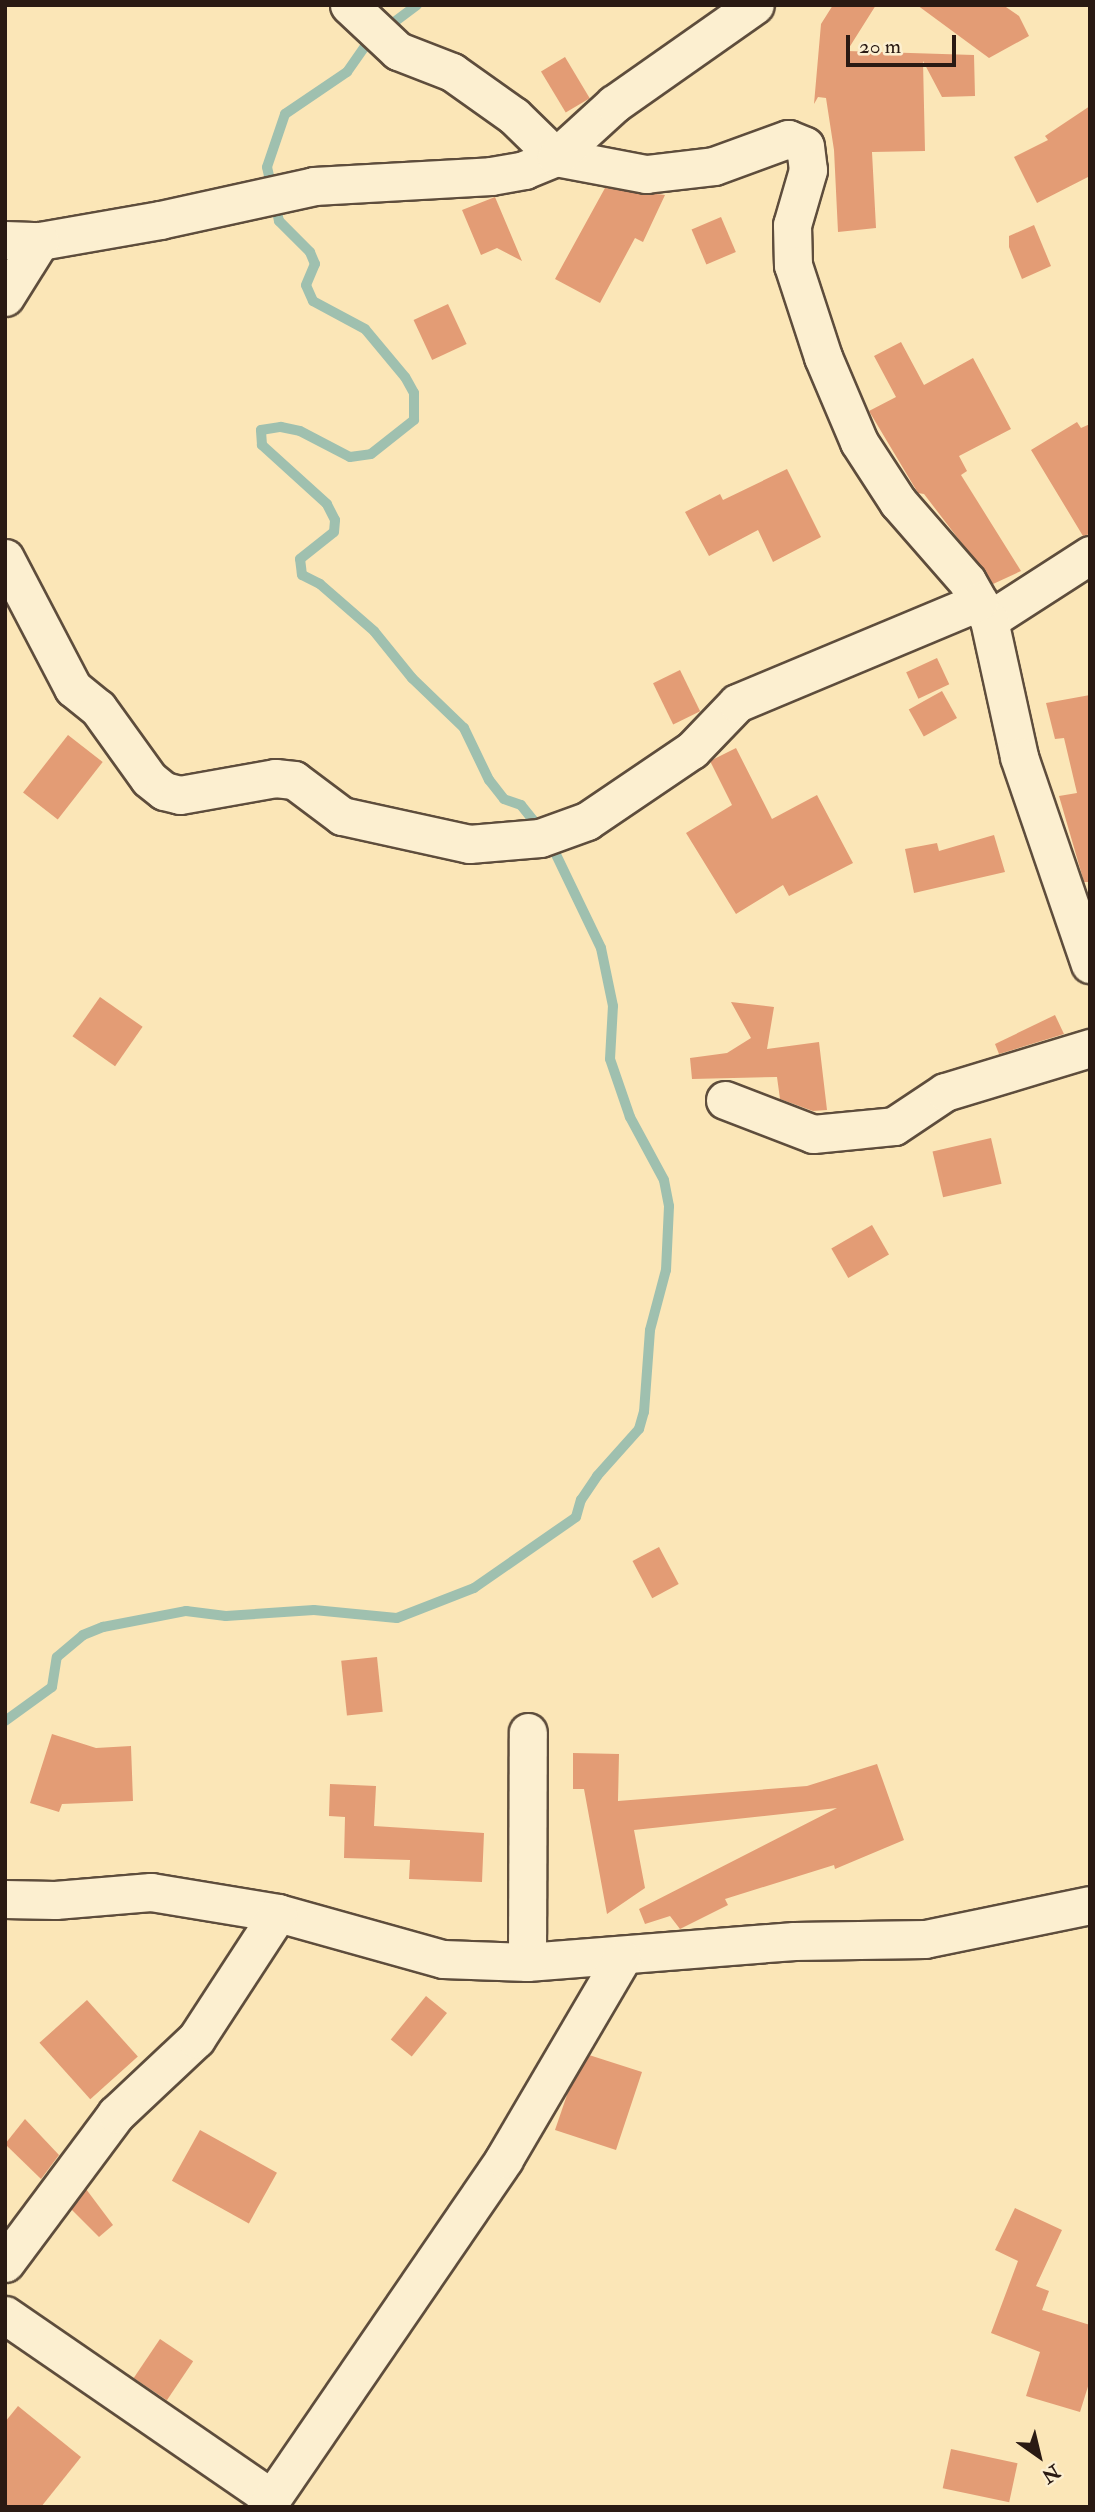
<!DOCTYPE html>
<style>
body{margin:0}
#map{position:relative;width:1095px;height:2512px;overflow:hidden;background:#fbe6b7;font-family:"IM FELL Double Pica",serif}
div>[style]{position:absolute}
.stream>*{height:10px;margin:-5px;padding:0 5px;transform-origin:5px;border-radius:5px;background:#9fc0af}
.building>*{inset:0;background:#e39c75;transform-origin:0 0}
.roads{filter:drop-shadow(2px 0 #5e4d3c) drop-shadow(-2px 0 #5e4d3c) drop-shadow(0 2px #5e4d3c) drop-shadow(0 -2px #5e4d3c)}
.minor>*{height:37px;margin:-18.5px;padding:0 18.5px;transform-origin:18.5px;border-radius:18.5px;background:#fcefd0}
span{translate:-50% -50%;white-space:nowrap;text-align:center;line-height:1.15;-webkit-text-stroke:5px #fcefd0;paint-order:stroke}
.frame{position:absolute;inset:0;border:7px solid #2a1a13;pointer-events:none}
.north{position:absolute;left:1004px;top:2421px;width:70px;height:70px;-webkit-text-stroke:5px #fcefd0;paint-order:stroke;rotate:146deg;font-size:19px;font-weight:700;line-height:28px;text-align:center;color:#2a1a13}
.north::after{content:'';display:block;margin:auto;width:24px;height:32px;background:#2a1a13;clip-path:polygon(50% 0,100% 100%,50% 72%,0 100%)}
.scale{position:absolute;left:846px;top:35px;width:110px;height:32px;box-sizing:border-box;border:4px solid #2a1a13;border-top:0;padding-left:9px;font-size:21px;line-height:24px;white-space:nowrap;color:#2a1a13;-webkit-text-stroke:5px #fcefd0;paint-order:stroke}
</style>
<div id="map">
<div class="stream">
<div style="left:5px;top:1721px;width:58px;rotate:-35.9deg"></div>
<div style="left:52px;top:1687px;width:30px;rotate:-81deg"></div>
<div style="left:57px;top:1657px;width:34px;rotate:-40deg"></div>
<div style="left:83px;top:1635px;width:22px;rotate:-22deg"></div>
<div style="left:103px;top:1627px;width:85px;rotate:-10.9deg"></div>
<div style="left:186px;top:1611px;width:40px;rotate:7.1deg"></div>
<div style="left:226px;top:1616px;width:88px;rotate:-3.9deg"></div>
<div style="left:314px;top:1610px;width:83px;rotate:5.5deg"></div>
<div style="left:397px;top:1618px;width:83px;rotate:-21.3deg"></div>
<div style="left:474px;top:1588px;width:124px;rotate:-34.8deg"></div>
<div style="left:576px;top:1517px;width:18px;rotate:-74deg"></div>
<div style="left:581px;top:1500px;width:29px;rotate:-56deg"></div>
<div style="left:597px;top:1476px;width:63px;rotate:-48.2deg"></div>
<div style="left:639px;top:1429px;width:18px;rotate:-74deg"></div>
<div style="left:644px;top:1412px;width:82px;rotate:-85.8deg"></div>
<div style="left:650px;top:1330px;width:62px;rotate:-75.1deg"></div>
<div style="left:666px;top:1270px;width:64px;rotate:-87.3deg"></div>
<div style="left:669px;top:1206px;width:26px;rotate:-101deg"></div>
<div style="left:664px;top:1180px;width:72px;rotate:-118.4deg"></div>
<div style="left:630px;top:1117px;width:61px;rotate:-109deg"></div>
<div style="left:610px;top:1059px;width:53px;rotate:-86.8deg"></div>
<div style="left:613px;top:1006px;width:59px;rotate:-101.7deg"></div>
<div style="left:601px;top:948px;width:120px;rotate:-115.7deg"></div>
<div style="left:549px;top:840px;width:45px;rotate:-128.7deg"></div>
<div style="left:521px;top:805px;width:18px;rotate:-161deg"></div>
<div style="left:504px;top:799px;width:24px;rotate:-128deg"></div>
<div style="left:489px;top:780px;width:58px;rotate:-115.7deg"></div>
<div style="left:464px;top:728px;width:72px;rotate:-136.1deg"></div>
<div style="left:412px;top:678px;width:60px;rotate:-129deg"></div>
<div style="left:374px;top:631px;width:72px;rotate:-139deg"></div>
<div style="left:320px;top:584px;width:20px;rotate:-153deg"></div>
<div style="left:302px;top:575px;width:16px;rotate:-97deg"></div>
<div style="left:300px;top:559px;width:43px;rotate:-38.5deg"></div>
<div style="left:334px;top:532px;width:12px;rotate:-85deg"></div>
<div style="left:335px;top:520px;width:18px;rotate:-117deg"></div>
<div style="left:327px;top:504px;width:88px;rotate:-137.8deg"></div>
<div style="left:262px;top:445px;width:15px;rotate:-94deg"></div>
<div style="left:261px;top:430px;width:20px;rotate:-9deg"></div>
<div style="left:281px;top:427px;width:19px;rotate:12deg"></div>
<div style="left:300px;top:431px;width:56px;rotate:27.5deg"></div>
<div style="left:350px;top:457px;width:21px;rotate:-8deg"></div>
<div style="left:371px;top:454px;width:55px;rotate:-38.3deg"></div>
<div style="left:414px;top:420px;width:27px;rotate:-90deg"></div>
<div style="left:414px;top:393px;width:18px;rotate:-119deg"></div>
<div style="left:405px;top:377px;width:62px;rotate:-129.8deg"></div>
<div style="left:365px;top:329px;width:59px;rotate:-151.7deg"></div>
<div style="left:313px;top:301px;width:17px;rotate:-114deg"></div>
<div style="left:306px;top:285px;width:23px;rotate:-67deg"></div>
<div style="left:315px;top:264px;width:13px;rotate:-113deg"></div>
<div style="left:310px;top:252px;width:44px;rotate:-135deg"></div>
<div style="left:279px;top:221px;width:55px;rotate:-102.5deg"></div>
<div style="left:267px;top:167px;width:56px;rotate:-71.2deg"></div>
<div style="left:285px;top:114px;width:75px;rotate:-34.1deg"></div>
<div style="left:347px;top:72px;width:38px;rotate:-55deg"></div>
<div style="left:369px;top:41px;width:60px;rotate:-36.9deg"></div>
</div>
<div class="building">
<div style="clip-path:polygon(833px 5px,876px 5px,847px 51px,974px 55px,975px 96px,942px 97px,923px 61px,925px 151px,872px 152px,876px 228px,838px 232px,834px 150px,826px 98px,818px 97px,814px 104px,821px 24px)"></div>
<div style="clip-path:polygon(917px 5px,1003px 5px,1019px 16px,1029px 36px,989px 58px)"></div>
<div style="left:565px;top:57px;width:48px;height:28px;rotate:59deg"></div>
<div style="clip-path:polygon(1090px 106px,1090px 176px,1037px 203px,1014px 157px,1048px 140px,1045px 136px)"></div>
<div style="clip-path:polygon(605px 188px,665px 195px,643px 242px,635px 238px,600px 303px,555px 279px)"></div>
<div style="clip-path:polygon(495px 197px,522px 261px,497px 248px,481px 255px,462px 210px)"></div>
<div style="left:721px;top:217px;width:38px;height:32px;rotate:67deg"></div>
<div style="clip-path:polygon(1034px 225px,1051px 266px,1022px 279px,1009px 247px,1009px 236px)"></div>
<div style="left:448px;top:304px;width:44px;height:38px;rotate:65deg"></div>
<div style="clip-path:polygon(901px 342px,924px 385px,973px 358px,1011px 429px,959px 456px,967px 471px,961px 475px,1021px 571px,993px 584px,924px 494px,918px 493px,869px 411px,896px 397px,874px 356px)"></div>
<div style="clip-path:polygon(1077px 422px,1081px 428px,1090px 424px,1090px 534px,1083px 536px,1031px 450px)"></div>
<div style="clip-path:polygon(787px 469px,821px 537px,773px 562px,758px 530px,709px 556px,685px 512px,720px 494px,723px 500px)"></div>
<div style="left:937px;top:658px;width:29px;height:34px;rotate:65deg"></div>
<div style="left:680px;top:670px;width:46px;height:30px;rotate:64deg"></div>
<div style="left:942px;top:691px;width:31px;height:38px;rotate:61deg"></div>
<div style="clip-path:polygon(1090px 695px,1090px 882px,1084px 882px,1059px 796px,1077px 793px,1064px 738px,1055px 739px,1046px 703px)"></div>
<div style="left:68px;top:735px;width:44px;height:73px;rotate:38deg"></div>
<div style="clip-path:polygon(736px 748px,772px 819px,817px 795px,853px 863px,789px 896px,783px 885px,736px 914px,686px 833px,732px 805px,710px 761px)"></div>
<div style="clip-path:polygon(994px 835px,1005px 872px,914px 893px,905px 849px,937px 843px,939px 851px)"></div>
<div style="left:100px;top:997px;width:52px;height:48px;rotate:35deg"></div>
<div style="clip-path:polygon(731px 1002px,774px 1007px,767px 1049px,819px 1042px,827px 1110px,813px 1111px,780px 1099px,777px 1077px,692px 1079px,690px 1058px,727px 1053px,751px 1038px)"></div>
<div style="clip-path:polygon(1055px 1015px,1064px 1034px,999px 1054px,995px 1044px)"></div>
<div style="left:991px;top:1138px;width:47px;height:60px;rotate:77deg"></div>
<div style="left:872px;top:1225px;width:34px;height:47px;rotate:60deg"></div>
<div style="left:659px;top:1547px;width:42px;height:30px;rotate:62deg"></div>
<div style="left:377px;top:1657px;width:55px;height:36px;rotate:84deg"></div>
<div style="clip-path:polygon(52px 1734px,96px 1748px,131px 1746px,133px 1801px,62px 1804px,59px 1812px,30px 1803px)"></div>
<div style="clip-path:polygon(573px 1753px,619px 1754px,618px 1801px,807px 1786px,877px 1764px,904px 1840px,835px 1869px,834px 1865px,725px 1899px,728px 1905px,680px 1929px,670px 1916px,645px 1924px,639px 1909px,837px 1808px,634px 1830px,645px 1888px,607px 1914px,584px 1789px,573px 1789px)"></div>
<div style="clip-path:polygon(330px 1784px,376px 1786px,374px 1826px,484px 1833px,482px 1882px,409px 1879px,410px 1860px,344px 1858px,345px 1817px,329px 1816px)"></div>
<div style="left:426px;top:1996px;width:27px;height:56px;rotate:39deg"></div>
<div style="left:87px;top:2000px;width:76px;height:64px;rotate:48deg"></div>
<div style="clip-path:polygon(589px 2055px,642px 2072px,616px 2150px,555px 2130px,568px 2092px)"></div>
<div style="clip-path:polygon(25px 2119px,59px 2155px,41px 2179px,5px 2144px)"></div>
<div style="left:200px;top:2130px;width:88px;height:58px;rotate:29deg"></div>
<div style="clip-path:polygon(86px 2189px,113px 2225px,99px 2237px,71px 2209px)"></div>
<div style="clip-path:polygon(1015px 2208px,1062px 2230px,1036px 2286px,1049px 2291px,1042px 2310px,1090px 2325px,1090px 2380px,1080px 2412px,1026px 2396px,1040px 2352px,991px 2333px,1018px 2261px,995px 2250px)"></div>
<div style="left:160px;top:2339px;width:40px;height:47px;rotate:34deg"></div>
<div style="clip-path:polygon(18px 2406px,81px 2457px,41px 2507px,5px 2507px,5px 2422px)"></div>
<div style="left:951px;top:2449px;width:68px;height:40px;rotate:12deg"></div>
</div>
<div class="roads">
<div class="minor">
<div style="left:349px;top:5px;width:67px;rotate:43.2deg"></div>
<div style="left:398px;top:51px;width:58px;rotate:21.3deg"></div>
<div style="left:452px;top:72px;width:76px;rotate:35.4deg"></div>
<div style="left:514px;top:116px;width:59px;rotate:44.3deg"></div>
<div style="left:556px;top:157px;width:92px;rotate:10.7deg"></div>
<div style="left:646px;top:174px;width:68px;rotate:-6.7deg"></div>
<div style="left:714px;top:166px;width:79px;rotate:-20deg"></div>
<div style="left:788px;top:139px;width:18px;rotate:22deg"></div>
<div style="left:805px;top:146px;width:24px;rotate:83deg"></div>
<div style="left:808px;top:170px;width:57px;rotate:106.2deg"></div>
<div style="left:792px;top:225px;width:40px;rotate:88.6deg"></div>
<div style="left:793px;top:265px;width:97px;rotate:71.9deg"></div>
<div style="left:823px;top:357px;width:92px;rotate:67deg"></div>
<div style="left:859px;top:442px;width:72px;rotate:57deg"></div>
<div style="left:898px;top:502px;width:105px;rotate:48.9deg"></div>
<div style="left:967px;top:581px;width:45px;rotate:60.6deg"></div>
<div style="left:5px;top:240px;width:35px;rotate:2deg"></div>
<div style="left:40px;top:241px;width:122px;rotate:-9.9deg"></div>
<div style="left:160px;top:220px;width:158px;rotate:-12.4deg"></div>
<div style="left:314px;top:186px;width:177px;rotate:-3.2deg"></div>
<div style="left:491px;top:176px;width:34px;rotate:-10deg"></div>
<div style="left:524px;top:170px;width:35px;rotate:-22deg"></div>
<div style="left:556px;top:157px;width:79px;rotate:-42.4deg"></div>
<div style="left:614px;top:104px;width:172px;rotate:-35.1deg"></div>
<div style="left:5px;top:297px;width:66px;rotate:-58deg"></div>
<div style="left:1090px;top:555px;width:120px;rotate:147.2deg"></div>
<div style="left:989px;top:620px;width:140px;rotate:77.6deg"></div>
<div style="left:1019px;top:757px;width:219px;rotate:71.1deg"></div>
<div style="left:5px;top:558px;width:147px;rotate:62.4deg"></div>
<div style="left:73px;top:688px;width:32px;rotate:39deg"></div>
<div style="left:98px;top:708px;width:87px;rotate:54.3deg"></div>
<div style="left:149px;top:779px;width:19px;rotate:39deg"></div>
<div style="left:164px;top:791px;width:16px;rotate:14deg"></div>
<div style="left:180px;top:795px;width:97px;rotate:-10.1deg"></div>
<div style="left:275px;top:778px;width:19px;rotate:6deg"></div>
<div style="left:294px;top:780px;width:60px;rotate:36.9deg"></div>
<div style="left:342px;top:816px;width:130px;rotate:12.4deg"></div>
<div style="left:469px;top:844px;width:71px;rotate:-4.8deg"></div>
<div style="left:540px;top:838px;width:50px;rotate:-19.9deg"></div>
<div style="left:587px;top:821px;width:127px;rotate:-34.1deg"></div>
<div style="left:692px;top:750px;width:65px;rotate:-46.2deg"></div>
<div style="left:737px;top:703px;width:262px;rotate:-22.7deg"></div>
<div style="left:725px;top:1100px;width:94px;rotate:21.1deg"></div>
<div style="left:813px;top:1134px;width:81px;rotate:-5.6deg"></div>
<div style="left:894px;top:1126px;width:61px;rotate:-33.7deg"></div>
<div style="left:945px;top:1092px;width:152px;rotate:-16.9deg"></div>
<div style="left:5px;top:1899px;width:50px;rotate:1.1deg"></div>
<div style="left:55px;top:1900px;width:96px;rotate:-4.8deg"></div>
<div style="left:151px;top:1892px;width:129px;rotate:9.4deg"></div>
<div style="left:278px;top:1913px;width:171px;rotate:15.6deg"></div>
<div style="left:443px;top:1959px;width:84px;rotate:2deg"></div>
<div style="left:527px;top:1962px;width:268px;rotate:-4.5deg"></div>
<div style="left:794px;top:1941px;width:131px;rotate:-0.9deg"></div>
<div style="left:925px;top:1939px;width:168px;rotate:-11.6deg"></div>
<div style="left:527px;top:1962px;width:230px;rotate:-89.8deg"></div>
<div style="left:5px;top:2263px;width:186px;rotate:-53.3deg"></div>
<div style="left:116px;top:2114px;width:110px;rotate:-43.2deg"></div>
<div style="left:196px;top:2039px;width:150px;rotate:-56.9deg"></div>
<div style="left:5px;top:2315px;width:323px;rotate:34.5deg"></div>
<div style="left:266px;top:2507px;width:422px;rotate:-55.6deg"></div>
<div style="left:504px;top:2159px;width:233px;rotate:-59.6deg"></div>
</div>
</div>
<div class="frame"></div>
<div class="north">N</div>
<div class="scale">20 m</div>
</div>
